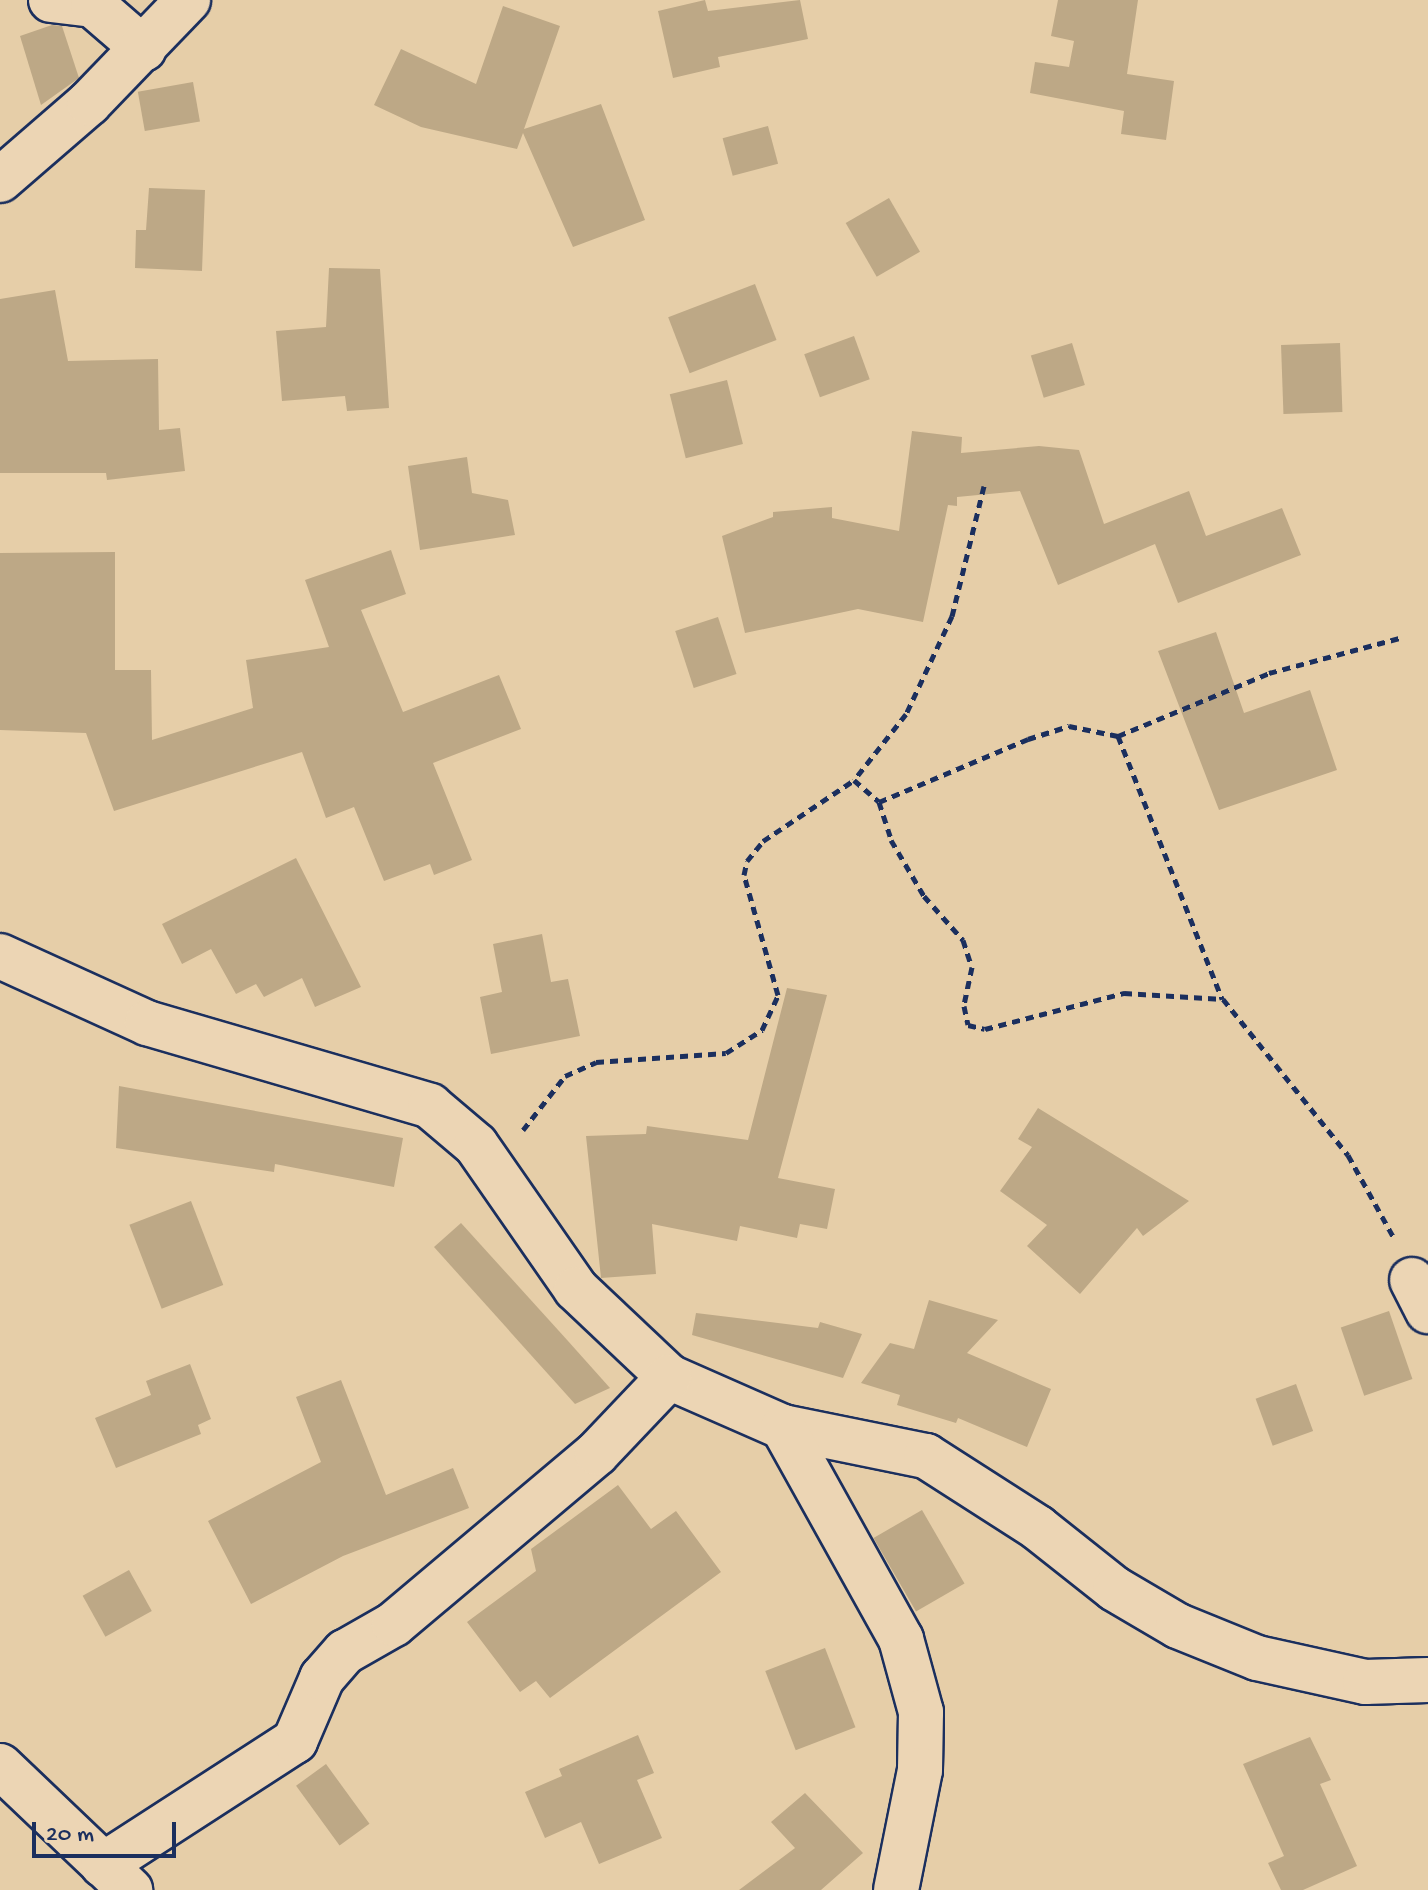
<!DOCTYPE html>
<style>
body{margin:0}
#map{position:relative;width:1428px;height:1890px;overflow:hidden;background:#e6cea8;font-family:"Gochi Hand",sans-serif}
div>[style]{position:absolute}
.building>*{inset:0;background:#bda886;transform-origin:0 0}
.path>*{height:5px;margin-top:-2.5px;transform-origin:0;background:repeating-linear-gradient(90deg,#1b2f5e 0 8px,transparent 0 14px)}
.roads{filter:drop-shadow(2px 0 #1b2f5e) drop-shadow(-2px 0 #1b2f5e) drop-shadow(0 2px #1b2f5e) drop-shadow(0 -2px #1b2f5e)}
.minor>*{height:44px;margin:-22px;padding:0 22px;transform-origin:22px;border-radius:22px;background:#ecd5b4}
span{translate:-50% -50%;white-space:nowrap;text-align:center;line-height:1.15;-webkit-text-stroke:6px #ecd5b4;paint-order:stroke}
.scale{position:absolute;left:32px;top:1822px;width:144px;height:36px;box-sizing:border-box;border:4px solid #1b2f5e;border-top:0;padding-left:10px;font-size:24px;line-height:28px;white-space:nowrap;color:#1b2f5e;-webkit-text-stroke:6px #ecd5b4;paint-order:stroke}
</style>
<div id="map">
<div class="building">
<div style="clip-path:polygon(705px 0,708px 11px,800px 0,808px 39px,718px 57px,720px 67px,673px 78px,658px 11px)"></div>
<div style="clip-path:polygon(1058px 0,1138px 0,1127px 74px,1174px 81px,1166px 140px,1121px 134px,1124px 111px,1030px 93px,1035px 62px,1069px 67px,1074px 41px,1051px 36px)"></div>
<div style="clip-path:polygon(503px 6px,560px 26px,524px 129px,601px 104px,645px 220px,573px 247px,523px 133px,517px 149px,421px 127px,374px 105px,401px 49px,476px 84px)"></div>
<div style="clip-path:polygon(52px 25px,62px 26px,79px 78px,41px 105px,20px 36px)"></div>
<div style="left:193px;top:82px;width:40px;height:56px;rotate:80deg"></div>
<div style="left:768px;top:126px;width:39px;height:47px;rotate:75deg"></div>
<div style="clip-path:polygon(149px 188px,205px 190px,202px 271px,135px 268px,136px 230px,146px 230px)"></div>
<div style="left:889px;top:198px;width:62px;height:50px;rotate:60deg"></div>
<div style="clip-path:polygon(329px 268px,380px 269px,389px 408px,347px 411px,345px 396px,282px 401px,276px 331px,326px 327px)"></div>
<div style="left:755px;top:284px;width:60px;height:93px;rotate:69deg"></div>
<div style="clip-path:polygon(55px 290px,68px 361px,158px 359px,159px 430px,180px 428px,185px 471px,107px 480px,106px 473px,0 473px,0 299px)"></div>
<div style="left:854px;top:336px;width:46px;height:53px;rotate:70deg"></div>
<div style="left:1072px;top:343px;width:44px;height:43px;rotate:73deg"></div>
<div style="left:1340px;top:343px;width:69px;height:59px;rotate:88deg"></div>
<div style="left:727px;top:380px;width:66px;height:59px;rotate:76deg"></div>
<div style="clip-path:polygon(912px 431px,962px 437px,961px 453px,1039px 446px,1079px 450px,1104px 524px,1189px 491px,1206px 536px,1282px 508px,1301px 555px,1178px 603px,1155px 544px,1058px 585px,1020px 491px,957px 497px,957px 506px,948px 505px,923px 622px,858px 609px,745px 633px,722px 536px,773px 517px,773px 512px,832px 507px,832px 518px,899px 531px)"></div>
<div style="clip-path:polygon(467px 457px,472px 493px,508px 500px,515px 535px,420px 550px,408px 466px)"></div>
<div style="clip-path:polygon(391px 550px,406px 594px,361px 610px,403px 712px,499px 675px,521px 729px,433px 763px,472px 860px,434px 875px,430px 864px,384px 881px,354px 807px,326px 818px,302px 752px,114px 811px,86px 733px,0 730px,0 553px,115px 552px,115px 670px,151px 670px,152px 740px,253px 708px,246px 660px,329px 647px,305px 580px)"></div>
<div style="left:718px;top:617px;width:60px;height:45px;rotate:72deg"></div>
<div style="clip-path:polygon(1216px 632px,1244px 713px,1310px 690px,1337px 770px,1219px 810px,1158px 651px)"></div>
<div style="clip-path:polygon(296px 858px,361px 987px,315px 1007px,302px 978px,264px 997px,256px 984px,236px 994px,211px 949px,182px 964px,162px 924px)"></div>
<div style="clip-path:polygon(542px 934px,551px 982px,568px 979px,580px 1036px,491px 1054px,480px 997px,502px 992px,493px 944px)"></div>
<div style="clip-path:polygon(787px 988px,827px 995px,778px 1178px,835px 1189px,827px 1229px,800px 1224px,797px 1238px,740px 1226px,737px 1241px,652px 1224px,656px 1274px,601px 1278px,586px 1136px,646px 1134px,647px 1126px,748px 1140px)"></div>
<div style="clip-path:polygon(119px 1086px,403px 1138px,394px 1187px,275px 1164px,274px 1172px,116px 1148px)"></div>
<div style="clip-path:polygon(1038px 1108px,1189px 1201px,1143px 1236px,1137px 1228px,1080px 1294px,1027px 1246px,1047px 1225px,1000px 1191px,1032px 1147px,1018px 1139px)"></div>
<div style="left:191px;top:1201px;width:90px;height:66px;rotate:69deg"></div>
<div style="clip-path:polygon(461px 1223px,568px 1341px,610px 1388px,575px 1404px,434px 1247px)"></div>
<div style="clip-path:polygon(929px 1300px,998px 1320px,967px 1353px,1051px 1389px,1027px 1447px,958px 1418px,956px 1423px,897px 1405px,900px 1395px,861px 1383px,890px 1343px,914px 1349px)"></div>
<div style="left:1389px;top:1311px;width:72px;height:51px;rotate:71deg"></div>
<div style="clip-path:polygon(696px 1313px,818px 1328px,820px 1322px,862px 1334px,843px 1378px,692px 1335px)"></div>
<div style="clip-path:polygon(190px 1364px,211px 1419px,198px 1425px,201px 1434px,116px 1468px,95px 1418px,151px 1395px,146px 1381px)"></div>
<div style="clip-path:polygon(341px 1380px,386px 1495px,453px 1468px,469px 1508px,343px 1556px,251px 1604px,208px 1521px,321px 1462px,296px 1397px)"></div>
<div style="left:1296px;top:1384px;width:50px;height:43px;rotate:70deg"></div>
<div style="clip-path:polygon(618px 1485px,651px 1529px,676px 1511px,721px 1572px,550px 1698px,536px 1681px,520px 1692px,467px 1622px,536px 1571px,531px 1549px)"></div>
<div style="left:922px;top:1510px;width:85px;height:56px;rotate:60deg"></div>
<div style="left:129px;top:1570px;width:47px;height:53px;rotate:61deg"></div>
<div style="left:825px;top:1648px;width:85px;height:64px;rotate:69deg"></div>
<div style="clip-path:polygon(638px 1735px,654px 1773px,637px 1780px,662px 1838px,599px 1864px,581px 1822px,545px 1838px,525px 1792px,562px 1776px,559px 1769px)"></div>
<div style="clip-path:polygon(1310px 1737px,1331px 1780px,1320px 1784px,1357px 1866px,1303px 1890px,1281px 1890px,1268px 1863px,1284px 1856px,1243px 1764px)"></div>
<div style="left:326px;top:1764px;width:74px;height:37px;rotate:54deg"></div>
<div style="clip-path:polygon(805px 1793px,863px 1853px,821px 1890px,739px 1890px,795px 1848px,771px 1822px)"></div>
</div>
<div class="path">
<div style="left:984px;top:486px;width:134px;rotate:103.8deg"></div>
<div style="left:952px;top:616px;width:108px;rotate:115.1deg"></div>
<div style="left:906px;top:714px;width:84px;rotate:128.2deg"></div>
<div style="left:854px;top:780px;width:33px;rotate:41deg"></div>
<div style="left:879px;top:802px;width:40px;rotate:72deg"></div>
<div style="left:891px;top:840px;width:65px;rotate:59.5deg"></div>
<div style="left:924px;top:896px;width:59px;rotate:48.4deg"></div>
<div style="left:963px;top:940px;width:28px;rotate:72deg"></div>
<div style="left:972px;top:967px;width:40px;rotate:102deg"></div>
<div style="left:964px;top:1006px;width:19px;rotate:78deg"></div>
<div style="left:968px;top:1025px;width:17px;rotate:13deg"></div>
<div style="left:985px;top:1029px;width:144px;rotate:-14.5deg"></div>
<div style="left:1124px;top:993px;width:99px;rotate:3.5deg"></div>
<div style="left:1223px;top:999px;width:200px;rotate:51.3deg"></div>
<div style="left:1348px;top:1155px;width:95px;rotate:61deg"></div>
<div style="left:1118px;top:736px;width:283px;rotate:68.4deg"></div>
<div style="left:879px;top:802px;width:162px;rotate:-22.9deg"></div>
<div style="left:1028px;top:739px;width:43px;rotate:-17.6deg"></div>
<div style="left:1069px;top:726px;width:50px;rotate:11.5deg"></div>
<div style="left:1118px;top:736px;width:164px;rotate:-22.6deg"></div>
<div style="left:1269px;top:673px;width:139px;rotate:-15deg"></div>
<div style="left:523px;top:1130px;width:68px;rotate:-52.1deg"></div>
<div style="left:565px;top:1076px;width:34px;rotate:-24deg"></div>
<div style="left:596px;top:1062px;width:130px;rotate:-4deg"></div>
<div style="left:726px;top:1053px;width:43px;rotate:-32.6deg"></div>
<div style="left:762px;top:1030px;width:38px;rotate:-65deg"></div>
<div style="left:778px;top:995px;width:125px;rotate:-105.8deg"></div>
<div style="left:744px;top:875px;width:14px;rotate:-78deg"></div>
<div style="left:747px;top:861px;width:26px;rotate:-51deg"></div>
<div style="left:763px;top:841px;width:110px;rotate:-33.8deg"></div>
</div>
<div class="roads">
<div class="minor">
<div style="left:51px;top:0;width:42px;rotate:6.8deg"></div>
<div style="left:93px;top:5px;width:67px;rotate:40.8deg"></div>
<div style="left:0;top:180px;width:118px;rotate:-40.9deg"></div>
<div style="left:89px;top:103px;width:143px;rotate:-46.1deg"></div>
<div style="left:0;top:956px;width:162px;rotate:24.5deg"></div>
<div style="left:147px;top:1023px;width:295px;rotate:16.3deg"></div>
<div style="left:430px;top:1106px;width:60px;rotate:40.3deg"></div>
<div style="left:476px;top:1145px;width:175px;rotate:55.2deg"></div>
<div style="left:576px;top:1289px;width:128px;rotate:43.4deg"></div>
<div style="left:669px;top:1377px;width:124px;rotate:23.7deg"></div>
<div style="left:783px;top:1427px;width:146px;rotate:11.5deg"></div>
<div style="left:926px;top:1456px;width:133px;rotate:32.7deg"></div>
<div style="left:1038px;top:1528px;width:98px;rotate:38.4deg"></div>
<div style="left:1115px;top:1589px;width:73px;rotate:30.4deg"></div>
<div style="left:1178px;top:1626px;width:85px;rotate:22.1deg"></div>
<div style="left:1257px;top:1658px;width:111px;rotate:12.5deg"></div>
<div style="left:1365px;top:1682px;width:63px;rotate:-1.8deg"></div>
<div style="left:1412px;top:1280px;width:35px;rotate:63deg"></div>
<div style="left:783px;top:1427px;width:243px;rotate:60.9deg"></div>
<div style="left:901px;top:1639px;width:76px;rotate:74.7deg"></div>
<div style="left:921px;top:1712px;width:58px;rotate:91deg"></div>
<div style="left:920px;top:1770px;width:122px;rotate:101.3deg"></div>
<div style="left:0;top:1766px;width:180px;rotate:43.6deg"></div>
<div style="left:103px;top:1865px;width:229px;rotate:-32.9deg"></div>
<div style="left:295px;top:1741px;width:69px;rotate:-66.8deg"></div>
<div style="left:322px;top:1678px;width:35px;rotate:-49deg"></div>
<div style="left:345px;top:1652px;width:56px;rotate:-29.7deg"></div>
<div style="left:394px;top:1624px;width:265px;rotate:-40.1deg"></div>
<div style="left:597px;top:1453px;width:105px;rotate:-46.5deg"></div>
</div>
</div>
<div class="scale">20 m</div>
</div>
